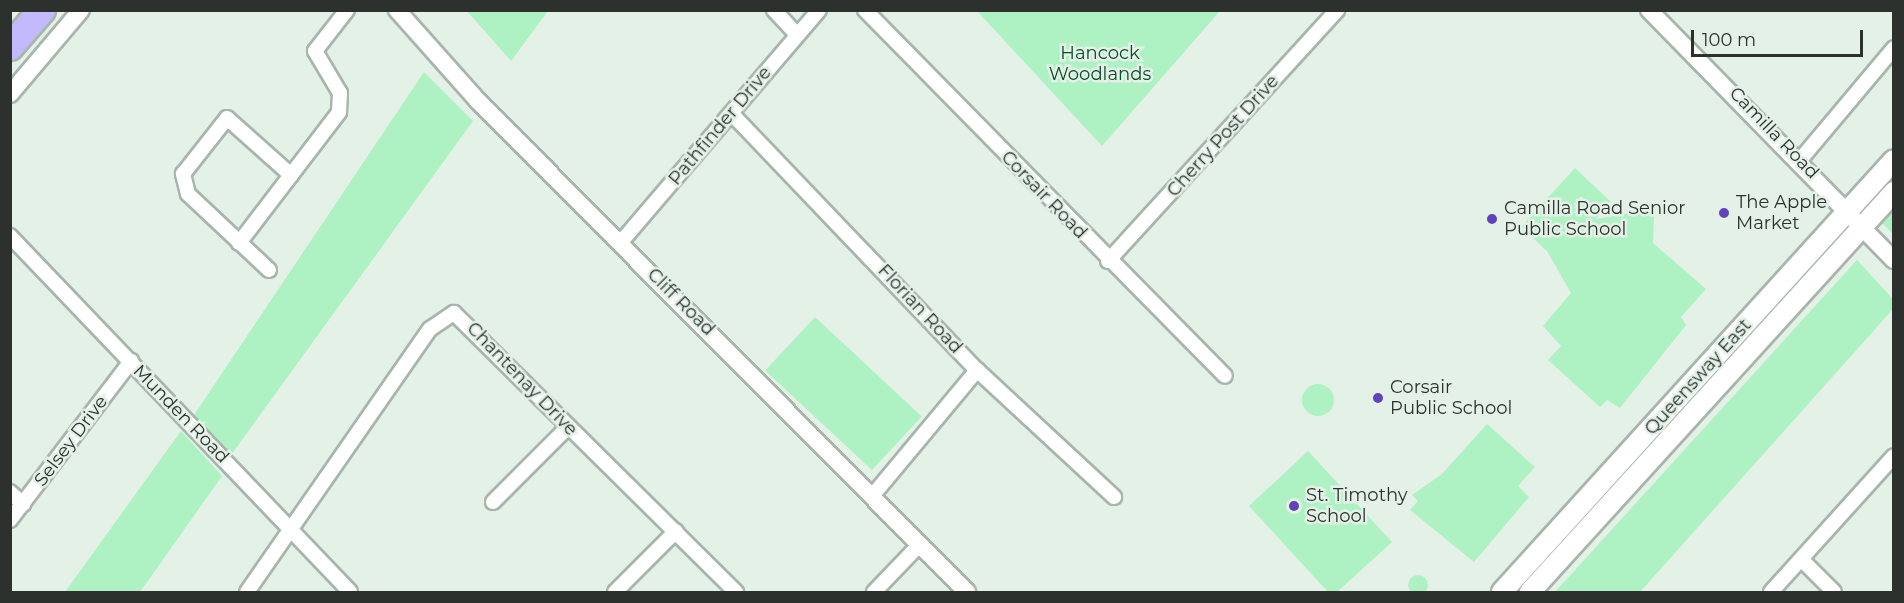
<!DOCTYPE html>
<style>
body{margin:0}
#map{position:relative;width:1904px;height:603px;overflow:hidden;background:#e4f1e7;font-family:Montserrat,sans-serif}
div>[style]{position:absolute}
.green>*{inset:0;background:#aef1c3;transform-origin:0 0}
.round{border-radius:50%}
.roads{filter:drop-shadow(2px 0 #a9b5ac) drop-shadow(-2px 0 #a9b5ac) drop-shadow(0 2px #a9b5ac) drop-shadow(0 -2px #a9b5ac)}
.minor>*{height:14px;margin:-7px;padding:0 7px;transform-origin:7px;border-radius:7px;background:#fff}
.tertiary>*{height:16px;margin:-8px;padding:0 8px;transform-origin:8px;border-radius:8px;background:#fff}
.secondary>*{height:20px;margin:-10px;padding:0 10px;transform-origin:10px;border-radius:10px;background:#fff}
.motorway>*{height:26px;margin:-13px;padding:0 13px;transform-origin:13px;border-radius:13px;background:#c3bafd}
.dots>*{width:16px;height:16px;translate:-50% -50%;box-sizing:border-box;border:3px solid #e4f1e7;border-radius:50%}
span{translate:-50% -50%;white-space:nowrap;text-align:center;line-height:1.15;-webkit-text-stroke:5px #e4f1e7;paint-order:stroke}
.park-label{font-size:18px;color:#0a4d29}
.street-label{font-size:18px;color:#2c312e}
.poi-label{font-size:18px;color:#2c312e}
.left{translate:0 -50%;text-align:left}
.frame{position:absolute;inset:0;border:12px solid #2c312e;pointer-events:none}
.scale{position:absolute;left:1691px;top:30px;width:172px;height:27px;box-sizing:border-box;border:3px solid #2c312e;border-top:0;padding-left:8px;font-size:18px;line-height:21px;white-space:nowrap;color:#2c312e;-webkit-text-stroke:4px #e4f1e7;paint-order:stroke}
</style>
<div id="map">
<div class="green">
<div style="clip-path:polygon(466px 10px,548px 10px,548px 11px,511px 61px)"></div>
<div style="clip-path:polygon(977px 11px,1220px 11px,1102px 146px)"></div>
<div style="clip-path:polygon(424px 72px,473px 121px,231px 455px,194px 415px)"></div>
<div style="clip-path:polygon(1575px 168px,1611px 202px,1596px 219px,1648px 210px,1654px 217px,1653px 243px,1706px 289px,1681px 317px,1686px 325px,1620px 408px,1607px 400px,1600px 407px,1548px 360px,1561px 346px,1543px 326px,1571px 293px,1547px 251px,1521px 227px)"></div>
<div style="clip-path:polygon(1893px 199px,1893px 234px,1877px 217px)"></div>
<div style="clip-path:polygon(1857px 260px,1893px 299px,1893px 309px,1640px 592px,1555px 592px)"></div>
<div style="left:815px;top:317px;width:146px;height:73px;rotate:43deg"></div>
<div class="round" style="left:1302px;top:384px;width:32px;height:32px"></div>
<div style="clip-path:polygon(1487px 424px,1535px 467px,1518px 486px,1529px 497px,1474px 562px,1410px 510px,1418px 501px,1412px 495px,1442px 474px)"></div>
<div style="clip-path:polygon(181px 431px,222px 476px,140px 592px,65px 592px)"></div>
<div style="clip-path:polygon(1308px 451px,1392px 542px,1337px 592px,1328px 592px,1249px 506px)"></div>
<div class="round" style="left:1408px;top:575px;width:20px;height:20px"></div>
</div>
<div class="roads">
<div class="minor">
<div style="left:774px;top:10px;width:34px;rotate:47deg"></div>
<div style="left:865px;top:10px;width:513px;rotate:45.47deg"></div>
<div style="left:732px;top:114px;width:354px;rotate:46.3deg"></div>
<div style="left:977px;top:370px;width:187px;rotate:42.8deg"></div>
<div style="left:1800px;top:160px;width:146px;rotate:-50deg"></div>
<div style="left:10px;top:236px;width:492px;rotate:46.3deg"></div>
<div style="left:621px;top:242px;width:305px;rotate:-49.5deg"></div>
<div style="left:239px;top:243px;width:165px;rotate:-52.6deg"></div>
<div style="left:339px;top:112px;width:19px;rotate:-87deg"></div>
<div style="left:340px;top:93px;width:49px;rotate:-120.8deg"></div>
<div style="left:315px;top:51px;width:52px;rotate:-52deg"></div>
<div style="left:1108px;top:261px;width:340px;rotate:-47.6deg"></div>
<div style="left:269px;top:270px;width:111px;rotate:-136.8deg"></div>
<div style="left:188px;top:194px;width:21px;rotate:-104deg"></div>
<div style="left:183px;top:174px;width:71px;rotate:-51.8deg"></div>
<div style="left:227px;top:118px;width:86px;rotate:41.7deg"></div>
<div style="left:10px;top:492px;width:18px;rotate:43deg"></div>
<div style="left:873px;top:495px;width:163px;rotate:-50.2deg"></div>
<div style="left:493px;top:502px;width:106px;rotate:-45deg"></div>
<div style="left:10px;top:520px;width:200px;rotate:-52.7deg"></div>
<div style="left:1802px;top:560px;width:45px;rotate:45deg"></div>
<div style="left:247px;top:592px;width:320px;rotate:-55.2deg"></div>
<div style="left:430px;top:329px;width:29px;rotate:-34deg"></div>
<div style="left:454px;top:313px;width:397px;rotate:44.7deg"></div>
<div style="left:615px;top:592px;width:86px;rotate:-45deg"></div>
<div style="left:874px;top:592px;width:66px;rotate:-46.2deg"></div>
<div style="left:1771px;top:592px;width:183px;rotate:-47.9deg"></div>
</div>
<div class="tertiary">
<div style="left:397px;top:10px;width:122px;rotate:48.3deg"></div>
<div style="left:478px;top:101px;width:693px;rotate:45.12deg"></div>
<div style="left:1649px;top:10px;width:350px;rotate:45.6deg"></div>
<div style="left:10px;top:94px;width:110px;rotate:-49.8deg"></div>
</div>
<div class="secondary">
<div style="left:1502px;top:592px;width:583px;rotate:-47.78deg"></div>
<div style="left:1530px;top:592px;width:541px;rotate:-47.7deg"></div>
</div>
<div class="motorway">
<div style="left:10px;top:47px;width:49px;rotate:-49.1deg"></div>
</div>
</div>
<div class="dots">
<div style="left:1724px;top:213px;background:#6242ba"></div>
<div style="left:1492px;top:219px;background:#6242ba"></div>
<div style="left:1378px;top:398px;background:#6242ba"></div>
<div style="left:1294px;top:506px;background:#6242ba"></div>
</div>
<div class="park-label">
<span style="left:1100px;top:64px">Hancock<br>Woodlands</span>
</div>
<div class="street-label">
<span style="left:720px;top:126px;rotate:-50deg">Pathfinder Drive</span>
<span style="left:1774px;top:133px;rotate:46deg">Camilla Road</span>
<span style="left:1223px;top:136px;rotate:-48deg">Cherry Post Drive</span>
<span style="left:1044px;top:195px;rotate:46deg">Corsair Road</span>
<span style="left:681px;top:302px;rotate:45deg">Cliff Road</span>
<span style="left:920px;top:309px;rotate:47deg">Florian Road</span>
<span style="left:1698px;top:377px;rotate:-48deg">Queensway East</span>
<span style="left:522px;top:379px;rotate:46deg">Chantenay Drive</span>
<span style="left:181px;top:414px;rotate:46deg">Munden Road</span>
<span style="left:71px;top:441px;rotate:-53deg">Selsey Drive</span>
</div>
<div class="poi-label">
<span class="left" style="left:1736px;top:213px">The Apple<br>Market</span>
<span class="left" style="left:1504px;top:219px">Camilla Road Senior<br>Public School</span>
<span class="left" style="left:1390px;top:398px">Corsair<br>Public School</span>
<span class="left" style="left:1306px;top:506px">St. Timothy<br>School</span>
</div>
<div class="frame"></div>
<div class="scale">100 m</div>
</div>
